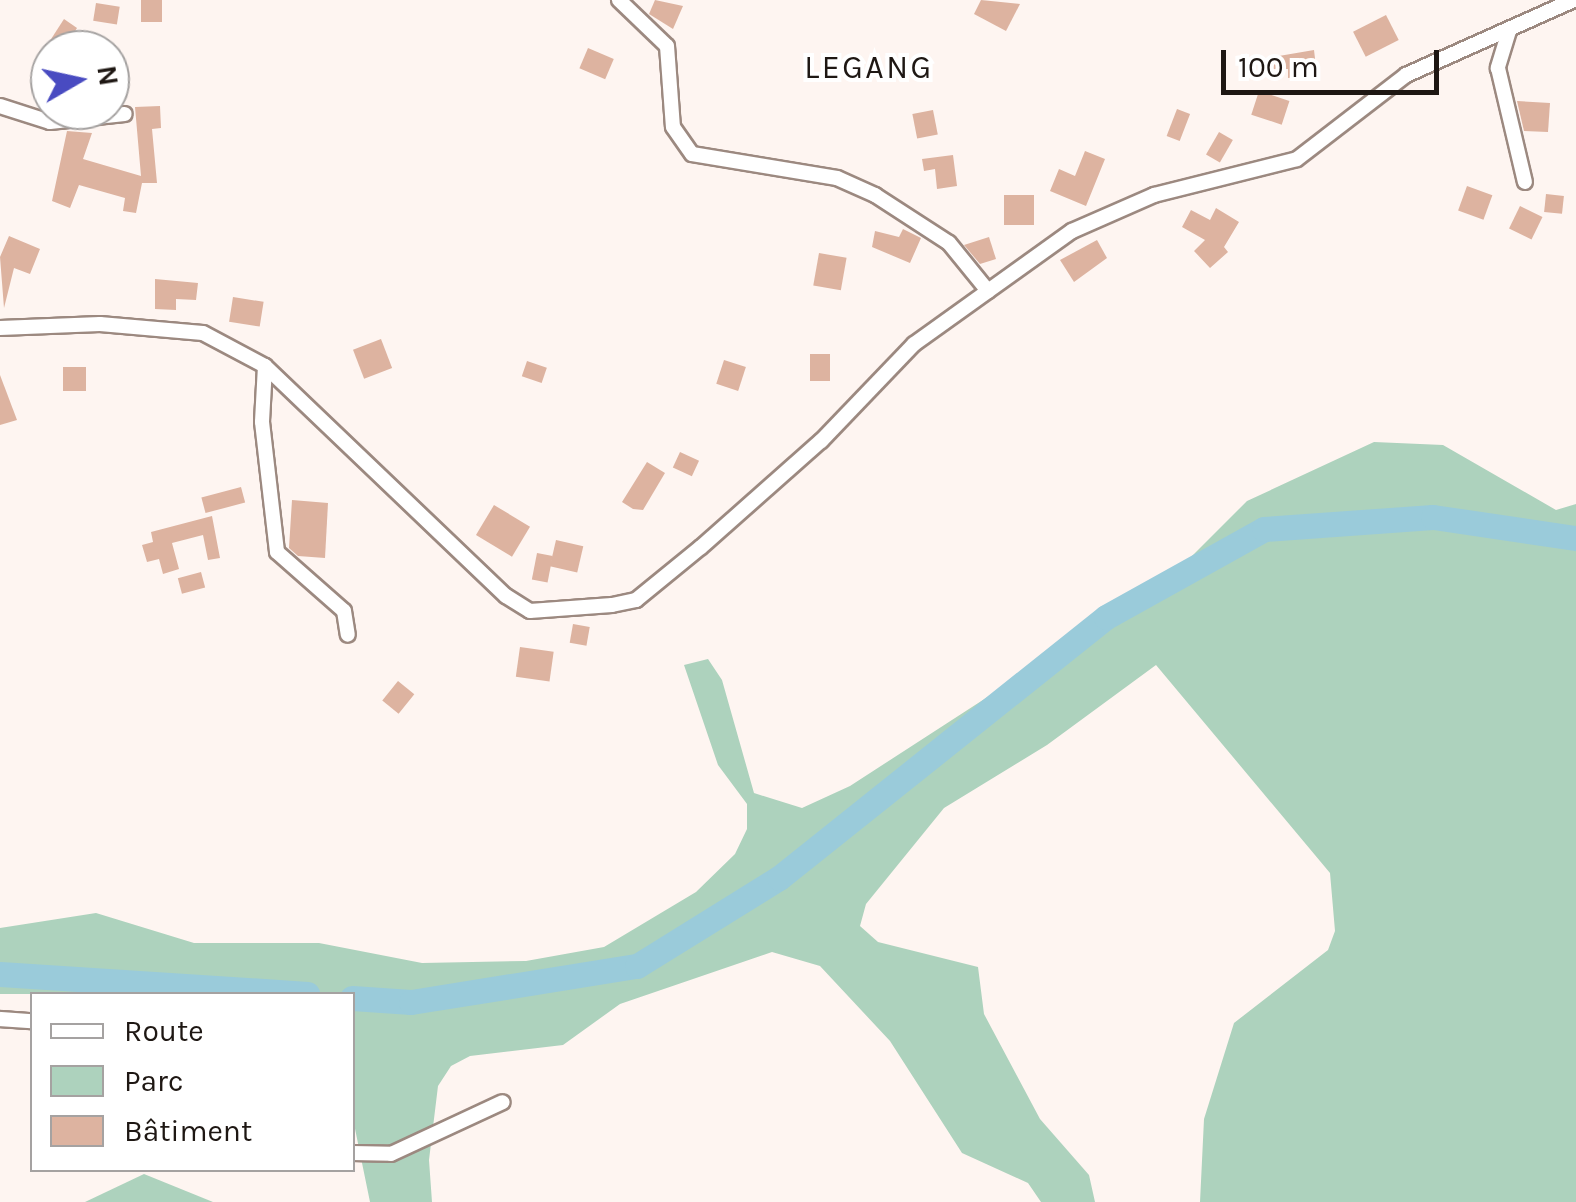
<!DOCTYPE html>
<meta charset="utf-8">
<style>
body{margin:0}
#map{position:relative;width:1576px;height:1202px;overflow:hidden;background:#fef5f1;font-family:Karla,sans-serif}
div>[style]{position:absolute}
.green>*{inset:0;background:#add2bd}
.river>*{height:25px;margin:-12.5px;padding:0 12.5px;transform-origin:12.5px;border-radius:12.5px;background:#9acbda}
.building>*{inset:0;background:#ddb3a0;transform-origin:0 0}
.roads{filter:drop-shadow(2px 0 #9c8980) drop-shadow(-2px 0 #9c8980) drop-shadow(0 2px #9c8980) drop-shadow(0 -2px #9c8980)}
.minor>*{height:14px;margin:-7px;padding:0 7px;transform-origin:7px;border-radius:7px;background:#fff}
span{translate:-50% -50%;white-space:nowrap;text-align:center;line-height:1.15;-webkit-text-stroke:8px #fff;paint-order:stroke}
.quarter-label{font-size:32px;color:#1e1713;letter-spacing:2.5px}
.legend{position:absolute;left:30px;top:992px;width:325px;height:180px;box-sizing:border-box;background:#fff;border:2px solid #a5a2a1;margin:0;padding:12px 18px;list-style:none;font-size:30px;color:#1e1713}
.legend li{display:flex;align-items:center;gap:20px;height:50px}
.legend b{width:50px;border:2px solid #a5a2a1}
.north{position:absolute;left:30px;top:30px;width:100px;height:100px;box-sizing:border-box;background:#fff;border:2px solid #a5a2a1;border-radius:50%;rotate:81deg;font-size:28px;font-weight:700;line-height:40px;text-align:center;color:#1e1713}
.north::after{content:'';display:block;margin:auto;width:35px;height:45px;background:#494bc1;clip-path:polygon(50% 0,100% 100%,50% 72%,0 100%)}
.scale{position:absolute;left:1221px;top:50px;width:218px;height:45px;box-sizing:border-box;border:5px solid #1e1713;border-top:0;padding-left:12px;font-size:30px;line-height:35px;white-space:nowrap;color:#1e1713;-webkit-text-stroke:8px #fff;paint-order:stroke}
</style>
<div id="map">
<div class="green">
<div style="clip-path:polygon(1374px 442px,1443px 445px,1556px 510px,1576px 504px,1576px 1202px,1200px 1202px,1204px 1119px,1234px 1023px,1328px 950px,1335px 931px,1330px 873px,1156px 665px,1047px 745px,944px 808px,866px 904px,860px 926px,878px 942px,978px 967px,984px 1014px,1040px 1119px,1089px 1175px,1095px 1202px,1041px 1202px,1028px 1183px,962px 1153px,890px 1041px,820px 966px,772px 952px,620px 1004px,563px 1045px,470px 1056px,451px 1066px,438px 1086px,429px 1160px,432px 1202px,370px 1202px,353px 1119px,352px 994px,0 994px,0 928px,96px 913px,194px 943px,319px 943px,422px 963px,526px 961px,604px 947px,696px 892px,735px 854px,747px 829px,747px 804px,718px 765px,684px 665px,708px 659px,722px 680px,754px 793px,802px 808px,850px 786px,1168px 580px,1247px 501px)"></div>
<div style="clip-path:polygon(144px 1174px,213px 1202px,85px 1202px)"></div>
</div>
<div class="river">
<div style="left:0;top:974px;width:308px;rotate:3.7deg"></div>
<div style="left:352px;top:998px;width:59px;rotate:3.9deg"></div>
<div style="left:411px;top:1002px;width:229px;rotate:-9.1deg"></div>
<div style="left:637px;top:966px;width:167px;rotate:-31.8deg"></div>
<div style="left:779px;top:878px;width:418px;rotate:-38.6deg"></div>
<div style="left:1106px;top:617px;width:181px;rotate:-29.1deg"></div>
<div style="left:1264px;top:529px;width:169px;rotate:-4.1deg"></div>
<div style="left:1433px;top:517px;width:145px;rotate:8.4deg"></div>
</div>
<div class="building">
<div style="left:141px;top:0;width:21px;height:22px"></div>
<div style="clip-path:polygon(655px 0,683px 6px,673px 29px,649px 14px)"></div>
<div style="clip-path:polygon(981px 0,1020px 4px,1006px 31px,974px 14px)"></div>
<div style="left:96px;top:3px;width:24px;height:18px;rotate:9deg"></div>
<div style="left:1386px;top:15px;width:28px;height:37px;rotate:63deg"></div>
<div style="clip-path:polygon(64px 19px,77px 28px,63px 50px,44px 50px)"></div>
<div style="left:588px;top:48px;width:28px;height:22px;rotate:23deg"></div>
<div style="clip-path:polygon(1314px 50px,1317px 75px,1288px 78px,1288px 69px,1272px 69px,1273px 57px)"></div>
<div style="left:1259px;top:91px;width:32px;height:25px;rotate:18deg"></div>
<div style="clip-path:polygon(1517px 101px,1550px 103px,1548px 132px,1524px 131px)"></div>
<div style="clip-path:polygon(160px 106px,161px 128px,152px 129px,157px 183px,142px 183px,136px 213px,123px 211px,125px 198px,79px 185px,70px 208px,52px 201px,67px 131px,92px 133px,83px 159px,141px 176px,135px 107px)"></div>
<div style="left:1177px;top:109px;width:14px;height:29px;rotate:21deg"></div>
<div style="left:933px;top:110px;width:25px;height:21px;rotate:79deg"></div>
<div style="left:1219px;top:132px;width:16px;height:26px;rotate:30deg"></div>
<div style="clip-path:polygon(1085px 151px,1105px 159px,1086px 206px,1050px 191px,1059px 169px,1075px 176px)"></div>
<div style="clip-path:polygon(953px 155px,957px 186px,937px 189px,935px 169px,924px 171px,922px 159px)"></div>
<div style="left:1467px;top:186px;width:27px;height:26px;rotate:20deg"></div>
<div style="left:1546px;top:194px;width:18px;height:18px;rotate:6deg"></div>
<div style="left:1034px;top:195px;width:30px;height:30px;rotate:90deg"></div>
<div style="left:1520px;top:206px;width:25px;height:25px;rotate:26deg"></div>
<div style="clip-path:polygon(1216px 208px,1239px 222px,1224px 247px,1228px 252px,1210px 268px,1194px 251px,1205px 240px,1182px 227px,1191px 210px,1210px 220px)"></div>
<div style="clip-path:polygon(903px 229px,921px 238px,910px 263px,872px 247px,875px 231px,899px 237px)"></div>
<div style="clip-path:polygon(9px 236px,40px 249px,30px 274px,14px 268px,4px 308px,0 257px)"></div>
<div style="clip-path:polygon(989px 237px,996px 259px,980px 264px,964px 245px)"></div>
<div style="clip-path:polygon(1097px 240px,1107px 258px,1074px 282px,1060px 260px)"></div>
<div style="left:819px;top:253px;width:28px;height:33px;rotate:10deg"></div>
<div style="clip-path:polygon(155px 279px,198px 283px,196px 300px,176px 299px,176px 310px,155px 309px)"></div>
<div style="left:233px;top:297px;width:31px;height:25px;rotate:9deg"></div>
<div style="left:381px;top:339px;width:31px;height:30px;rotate:69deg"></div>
<div style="left:810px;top:354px;width:20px;height:27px"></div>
<div style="left:724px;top:360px;width:23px;height:25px;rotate:18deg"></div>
<div style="left:527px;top:361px;width:21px;height:16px;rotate:19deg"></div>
<div style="left:63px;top:367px;width:23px;height:24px"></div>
<div style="clip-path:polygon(0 375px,17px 420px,0 425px)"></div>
<div style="left:680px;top:452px;width:21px;height:17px;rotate:25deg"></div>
<div style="clip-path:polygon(647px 462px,665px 473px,643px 510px,633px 509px,622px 502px)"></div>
<div style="left:241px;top:487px;width:16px;height:41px;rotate:75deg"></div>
<div style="clip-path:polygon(292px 500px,328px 503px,325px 558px,298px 556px,289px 548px)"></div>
<div style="left:494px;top:505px;width:42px;height:35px;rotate:31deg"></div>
<div style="clip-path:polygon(212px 516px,220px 558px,208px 560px,203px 535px,172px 543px,179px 569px,163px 574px,159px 559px,147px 562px,142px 545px,153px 542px,151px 532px)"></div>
<div style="left:556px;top:540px;width:28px;height:27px;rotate:13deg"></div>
<div style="left:537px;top:553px;width:16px;height:27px;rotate:11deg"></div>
<div style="left:201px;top:572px;width:16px;height:24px;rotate:75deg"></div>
<div style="left:573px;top:624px;width:17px;height:19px;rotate:10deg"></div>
<div style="left:520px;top:647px;width:34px;height:30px;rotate:8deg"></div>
<div style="left:398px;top:681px;width:21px;height:25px;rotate:39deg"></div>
</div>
<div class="roads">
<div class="minor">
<div style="left:619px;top:0;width:66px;rotate:43.8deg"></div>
<div style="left:667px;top:46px;width:81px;rotate:85.8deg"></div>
<div style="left:673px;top:127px;width:33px;rotate:55deg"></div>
<div style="left:692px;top:154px;width:147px;rotate:9.4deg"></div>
<div style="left:837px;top:178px;width:42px;rotate:24.1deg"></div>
<div style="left:875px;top:195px;width:88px;rotate:33deg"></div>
<div style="left:949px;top:243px;width:62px;rotate:50.9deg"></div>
<div style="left:1509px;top:31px;width:39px;rotate:107deg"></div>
<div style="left:1498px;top:68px;width:117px;rotate:76.7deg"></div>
<div style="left:0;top:106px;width:52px;rotate:17.7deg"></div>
<div style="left:50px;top:122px;width:75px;rotate:-6.1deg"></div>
<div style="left:0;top:328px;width:100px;rotate:-2.3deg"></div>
<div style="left:100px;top:324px;width:103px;rotate:5deg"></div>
<div style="left:203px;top:333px;width:70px;rotate:28deg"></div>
<div style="left:265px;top:366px;width:333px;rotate:43.7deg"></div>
<div style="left:506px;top:596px;width:28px;rotate:32deg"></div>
<div style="left:530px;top:611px;width:82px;rotate:-4.2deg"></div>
<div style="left:612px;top:605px;width:25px;rotate:-12deg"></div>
<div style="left:636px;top:600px;width:84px;rotate:-39.2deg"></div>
<div style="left:701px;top:547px;width:160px;rotate:-41.5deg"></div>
<div style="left:821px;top:441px;width:134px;rotate:-46.2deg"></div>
<div style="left:914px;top:344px;width:194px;rotate:-35.6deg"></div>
<div style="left:1072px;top:231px;width:90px;rotate:-23.7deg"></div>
<div style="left:1154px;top:195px;width:147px;rotate:-14.1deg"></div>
<div style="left:1297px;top:159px;width:138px;rotate:-37.6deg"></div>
<div style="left:1406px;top:75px;width:184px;rotate:-24.1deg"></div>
<div style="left:265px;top:366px;width:56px;rotate:93.1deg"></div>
<div style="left:262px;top:422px;width:131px;rotate:83.4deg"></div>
<div style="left:277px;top:552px;width:89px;rotate:41.4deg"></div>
<div style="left:344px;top:611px;width:24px;rotate:81deg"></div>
<div style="left:0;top:1019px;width:32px;rotate:4deg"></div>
<div style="left:352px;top:1153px;width:39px;rotate:1deg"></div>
<div style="left:391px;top:1154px;width:123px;rotate:-24.9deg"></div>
</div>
</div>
<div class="quarter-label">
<span style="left:869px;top:68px">LEGANG</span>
</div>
<ul class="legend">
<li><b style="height:12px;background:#fff"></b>Route</li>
<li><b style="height:28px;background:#add2bd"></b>Parc</li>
<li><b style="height:28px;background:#ddb3a0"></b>Bâtiment</li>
</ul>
<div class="north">N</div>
<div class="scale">100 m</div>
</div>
